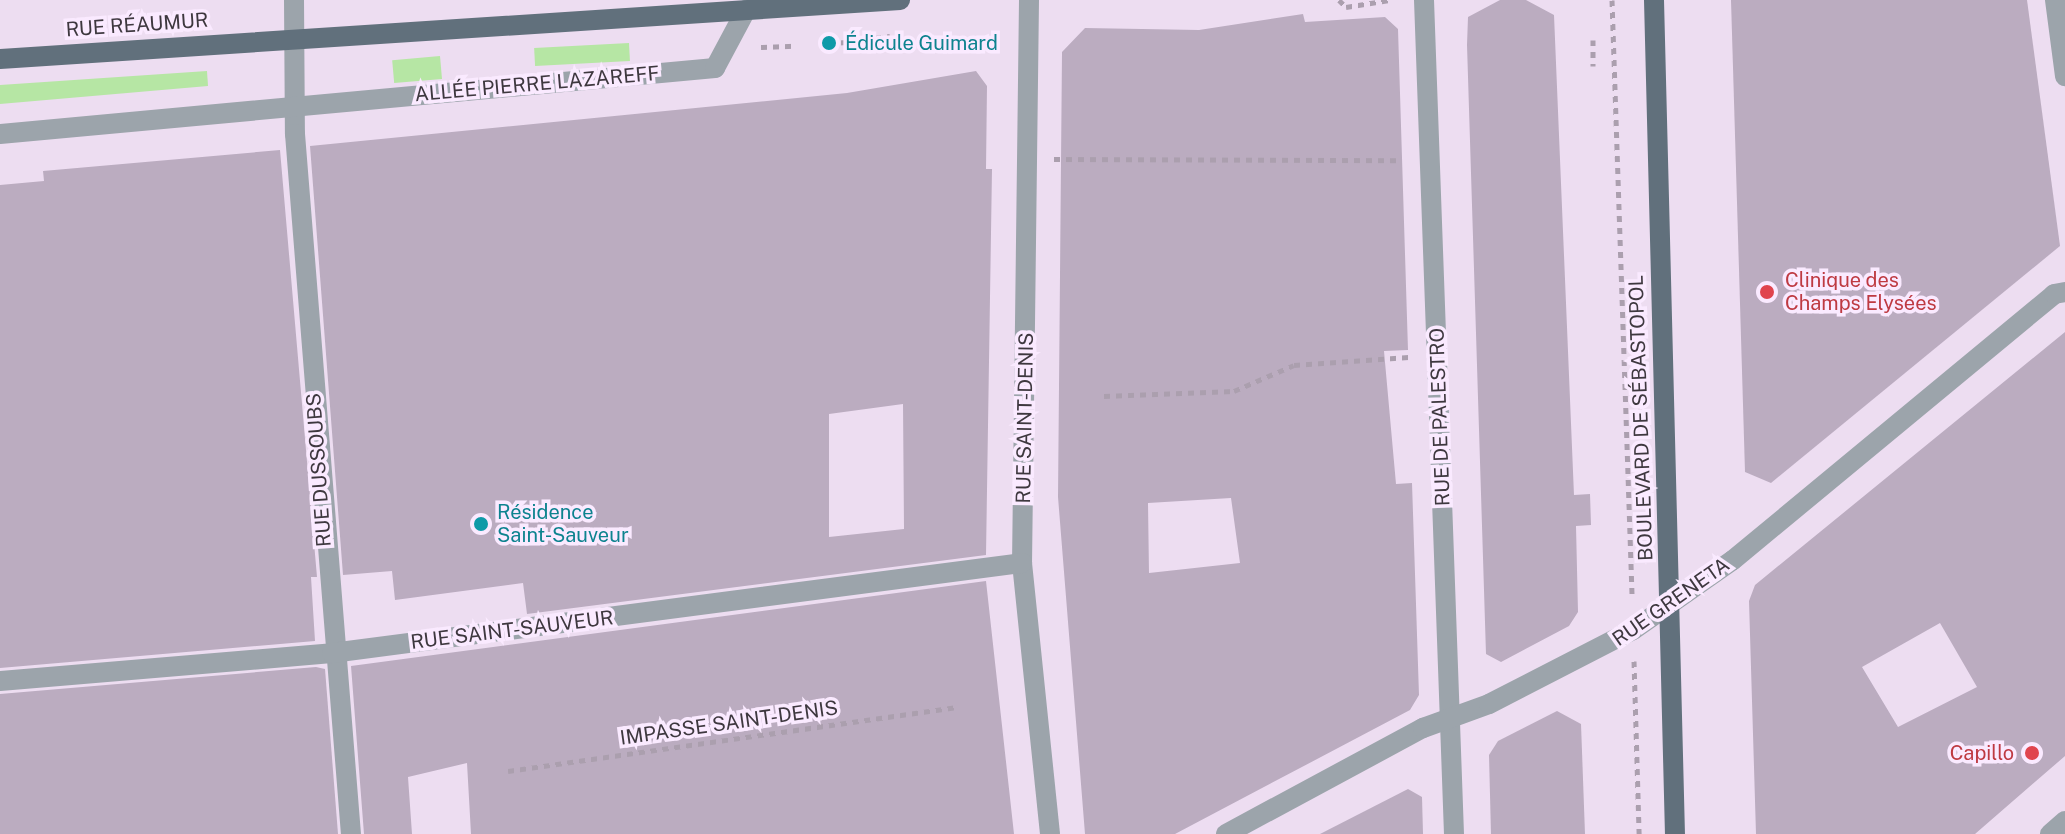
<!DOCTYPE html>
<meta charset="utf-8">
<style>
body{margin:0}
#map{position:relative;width:2065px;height:834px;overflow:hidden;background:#edddf1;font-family:"Public Sans",sans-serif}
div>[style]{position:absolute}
.green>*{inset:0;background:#b6e6a4;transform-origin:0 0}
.building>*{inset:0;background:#bbacc0}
.path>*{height:5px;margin-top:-2.5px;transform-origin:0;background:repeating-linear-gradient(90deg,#ab9fae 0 6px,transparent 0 12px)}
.minor>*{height:20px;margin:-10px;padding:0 10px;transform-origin:10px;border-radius:10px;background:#9ca4ab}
.major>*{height:20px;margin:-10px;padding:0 10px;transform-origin:10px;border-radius:10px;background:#61707c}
.dots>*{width:22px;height:22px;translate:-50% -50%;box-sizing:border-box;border:4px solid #faeaff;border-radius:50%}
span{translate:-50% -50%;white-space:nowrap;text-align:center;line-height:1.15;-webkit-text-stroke:7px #faeaff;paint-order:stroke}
.street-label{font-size:20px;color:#3e383f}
.culture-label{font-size:20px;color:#0d838f}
.left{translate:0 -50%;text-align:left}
.health-label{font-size:20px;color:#be3a42}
.right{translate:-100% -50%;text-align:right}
</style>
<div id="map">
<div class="green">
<div style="left:629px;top:43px;width:18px;height:95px;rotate:87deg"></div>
<div style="left:440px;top:56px;width:23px;height:48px;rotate:85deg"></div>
<div style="clip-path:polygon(207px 71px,208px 86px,0 104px,0 85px)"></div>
</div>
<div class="building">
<div style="clip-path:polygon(1500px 0,1526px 0,1554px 15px,1574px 495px,1590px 494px,1591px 525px,1576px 526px,1578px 612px,1569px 626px,1501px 662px,1486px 654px,1467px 45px,1468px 17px)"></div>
<div style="clip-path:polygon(1731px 0,2027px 0,2060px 246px,1771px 483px,1745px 472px)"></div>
<div style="clip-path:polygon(evenodd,1303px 14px,1305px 22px,1385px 17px,1398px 29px,1408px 350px,1384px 351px,1396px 484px,1412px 483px,1419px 695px,1410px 710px,1175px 834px,1085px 834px,1058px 497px,1062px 52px,1085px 28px,1199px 30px,1303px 14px,1231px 498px,1240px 563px,1149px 573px,1148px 503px,1231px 498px)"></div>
<div style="clip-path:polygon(evenodd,976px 71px,987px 86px,986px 169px,992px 169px,986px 555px,527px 614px,523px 583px,395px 600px,392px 571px,343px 575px,310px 146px,847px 93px,976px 71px,903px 404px,904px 529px,829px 537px,829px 414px,903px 404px)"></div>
<div style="clip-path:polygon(280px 150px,317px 577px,311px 577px,315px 641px,0 668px,0 185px,44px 181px,43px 171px)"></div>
<div style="clip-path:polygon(evenodd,2065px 332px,2065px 756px,1975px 834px,1756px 834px,1749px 601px,1755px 585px,2065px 332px,1940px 623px,1977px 687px,1898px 727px,1862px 667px,1940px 623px)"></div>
<div style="clip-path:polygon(986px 581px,1014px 834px,471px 834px,467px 763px,408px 777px,412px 834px,364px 834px,351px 666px)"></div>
<div style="clip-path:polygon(316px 667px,325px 669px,338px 834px,0 834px,0 694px)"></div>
<div style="clip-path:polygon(1557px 711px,1581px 724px,1585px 834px,1491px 834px,1489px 755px,1498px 741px)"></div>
<div style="clip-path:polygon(1408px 789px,1422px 797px,1423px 834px,1320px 834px)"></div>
</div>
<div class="path">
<div style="left:1339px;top:0;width:10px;rotate:45deg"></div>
<div style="left:1346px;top:7px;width:44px;rotate:-9.2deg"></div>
<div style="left:1612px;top:0;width:595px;rotate:88.07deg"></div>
<div style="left:875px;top:38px;width:15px;rotate:-8deg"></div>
<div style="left:1593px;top:40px;width:26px;rotate:90deg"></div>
<div style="left:829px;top:43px;width:34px;rotate:-3deg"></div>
<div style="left:761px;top:47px;width:34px;rotate:-2deg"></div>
<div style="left:1054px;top:159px;width:346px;rotate:0.2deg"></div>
<div style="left:1104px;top:396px;width:130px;rotate:-2.2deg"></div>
<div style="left:1234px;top:391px;width:65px;rotate:-23.4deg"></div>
<div style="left:1294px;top:365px;width:115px;rotate:-4deg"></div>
<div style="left:1634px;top:661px;width:173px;rotate:88.3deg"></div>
<div style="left:508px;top:771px;width:452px;rotate:-8.1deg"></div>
</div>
<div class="minor">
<div style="left:294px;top:0;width:134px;rotate:89.6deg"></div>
<div style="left:295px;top:134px;width:702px;rotate:85.43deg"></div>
<div style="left:1029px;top:0;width:563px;rotate:90.71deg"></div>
<div style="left:1022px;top:563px;width:272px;rotate:84.1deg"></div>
<div style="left:1424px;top:0;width:835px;rotate:87.94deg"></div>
<div style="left:2055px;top:0;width:77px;rotate:82.5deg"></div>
<div style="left:0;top:134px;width:718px;rotate:-5.27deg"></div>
<div style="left:715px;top:68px;width:66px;rotate:-61.9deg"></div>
<div style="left:0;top:681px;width:333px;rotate:-4.8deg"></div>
<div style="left:332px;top:653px;width:696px;rotate:-7.43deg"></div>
<div style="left:1226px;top:834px;width:224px;rotate:-28.3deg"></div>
<div style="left:1423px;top:728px;width:70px;rotate:-20deg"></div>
<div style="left:1489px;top:704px;width:162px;rotate:-27.2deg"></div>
<div style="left:1633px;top:630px;width:122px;rotate:-35deg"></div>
<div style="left:1733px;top:560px;width:417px;rotate:-39.6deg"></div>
<div style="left:2054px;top:294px;width:11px;rotate:-10deg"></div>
<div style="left:2050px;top:834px;width:20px;rotate:-41deg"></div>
</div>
<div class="major">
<div style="left:1654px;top:0;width:834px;rotate:88.56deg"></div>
<div style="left:0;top:59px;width:902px;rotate:-3.75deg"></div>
</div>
<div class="dots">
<div style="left:829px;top:43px;background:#0f9aa8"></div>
<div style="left:1767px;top:292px;background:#e0444e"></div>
<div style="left:481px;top:524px;background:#0f9aa8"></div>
<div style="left:2032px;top:753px;background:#e0444e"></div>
</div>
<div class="street-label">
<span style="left:137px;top:25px;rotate:-4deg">RUE RÉAUMUR</span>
<span style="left:537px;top:84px;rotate:-5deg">ALLÉE PIERRE LAZAREFF</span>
<span style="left:1440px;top:417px;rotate:-92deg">RUE DE PALESTRO</span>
<span style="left:1025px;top:418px;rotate:-89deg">RUE SAINT-DENIS</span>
<span style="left:1641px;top:418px;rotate:-92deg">BOULEVARD DE SÉBASTOPOL</span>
<span style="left:319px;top:470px;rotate:-94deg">RUE DUSSOUBS</span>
<span style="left:1671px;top:602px;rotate:-35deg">RUE GRENETA</span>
<span style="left:512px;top:630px;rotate:-7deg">RUE SAINT-SAUVEUR</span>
<span style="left:729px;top:723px;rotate:-8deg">IMPASSE SAINT-DENIS</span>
</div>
<div class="culture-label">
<span class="left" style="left:845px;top:43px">Édicule Guimard</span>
<span class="left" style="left:497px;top:524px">Résidence<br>Saint-Sauveur</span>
</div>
<div class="health-label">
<span class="left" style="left:1785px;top:292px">Clinique des<br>Champs Elysées</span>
<span class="right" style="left:2014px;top:753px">Capillo</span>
</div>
</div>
